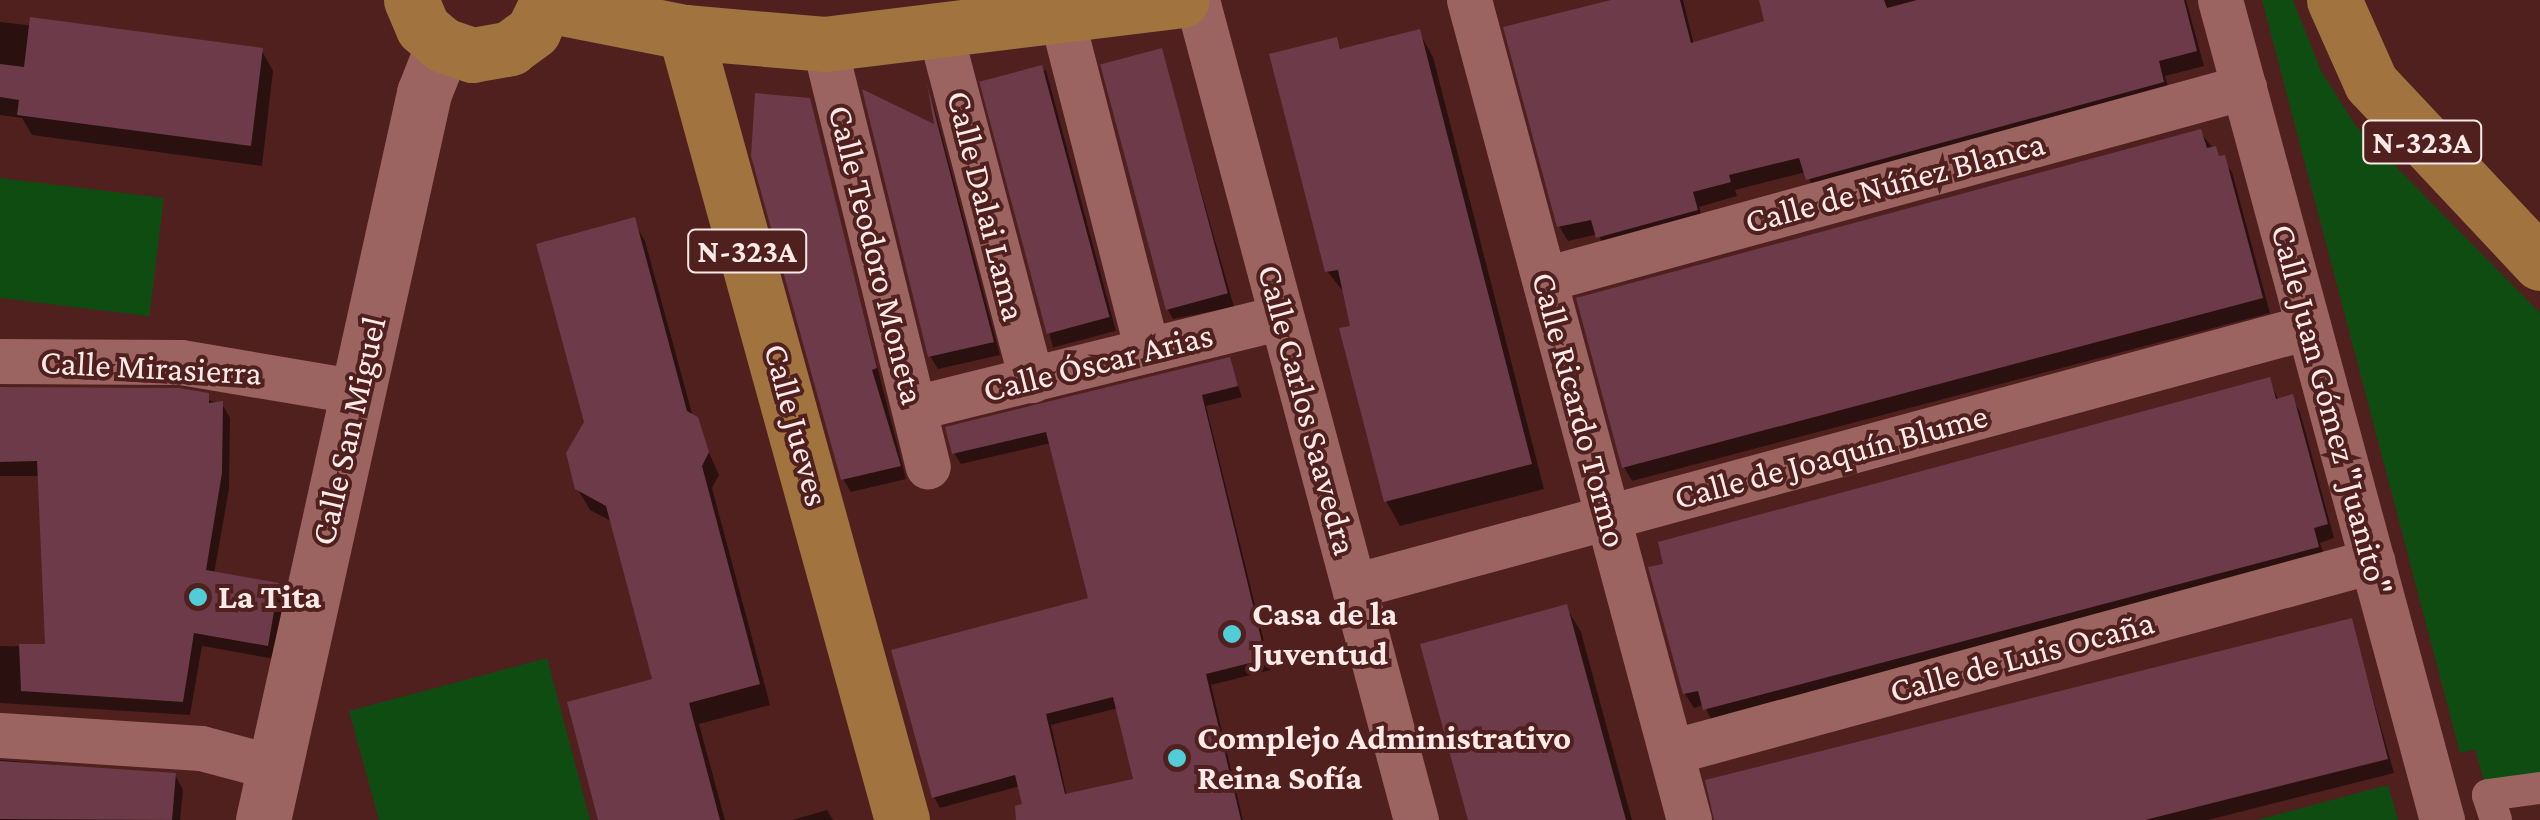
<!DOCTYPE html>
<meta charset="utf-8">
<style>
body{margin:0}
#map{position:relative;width:2540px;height:820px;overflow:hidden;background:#50201f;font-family:"Crimson Pro",serif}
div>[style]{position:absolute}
.green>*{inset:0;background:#0f4c11;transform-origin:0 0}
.shadow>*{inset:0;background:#0007;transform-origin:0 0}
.building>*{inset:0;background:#6c3a48;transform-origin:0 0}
.pedestrian>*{height:32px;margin:-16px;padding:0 16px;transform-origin:16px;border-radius:16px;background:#9c6461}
.minor>*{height:45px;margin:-22.5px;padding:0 22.5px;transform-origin:22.5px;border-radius:22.5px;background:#9c6461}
.tertiary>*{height:55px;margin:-27.5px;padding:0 27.5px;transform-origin:27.5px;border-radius:27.5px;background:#9c6461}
.primary>*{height:55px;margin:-27.5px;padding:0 27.5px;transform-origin:27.5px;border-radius:27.5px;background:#a1743f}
.dots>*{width:28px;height:28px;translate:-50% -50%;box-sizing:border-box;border:5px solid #50201f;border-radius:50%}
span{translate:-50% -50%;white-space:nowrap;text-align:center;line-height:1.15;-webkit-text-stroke:8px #50201f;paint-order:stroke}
.shield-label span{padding:2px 8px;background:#50201f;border:2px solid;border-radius:8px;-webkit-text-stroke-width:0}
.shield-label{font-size:32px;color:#fdeae8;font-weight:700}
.street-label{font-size:35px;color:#fdeae8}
.poi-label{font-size:35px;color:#fdeae8;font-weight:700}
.left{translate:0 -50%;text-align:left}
</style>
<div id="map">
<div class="green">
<div style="clip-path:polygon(2262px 0,2293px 0,2321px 71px,2356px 126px,2540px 313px,2540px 788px,2488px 795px,2475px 749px,2460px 753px)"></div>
<div style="left:0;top:178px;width:165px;height:119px;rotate:7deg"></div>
<div style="clip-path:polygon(547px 658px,590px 820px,379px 820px,349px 711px)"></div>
<div style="clip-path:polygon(2388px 785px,2398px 820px,2257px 820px)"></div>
</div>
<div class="shadow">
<div style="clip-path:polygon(1619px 0,1683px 0,1694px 45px,1767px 22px,1783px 0,2186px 0,2204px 66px,2165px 76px,2171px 96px,1816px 194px,1806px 172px,1735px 190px,1737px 196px,1699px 207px,1704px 224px,1607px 251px,1598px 234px,1568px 241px,1559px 226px)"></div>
<div style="clip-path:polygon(0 22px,262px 51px,273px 71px,262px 166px,32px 135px,22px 118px,0 115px)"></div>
<div style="clip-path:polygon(1419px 32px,1433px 57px,1544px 489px,1400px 526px,1386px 501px,1346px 295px,1327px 271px,1336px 39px,1342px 51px)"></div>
<div style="clip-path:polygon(1161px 51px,1234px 307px,1173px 319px,1165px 305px)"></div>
<div style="left:1046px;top:70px;width:270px;height:65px;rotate:75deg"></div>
<div style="clip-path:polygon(932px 99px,1000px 355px,938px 369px,930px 356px,938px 128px)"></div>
<div style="clip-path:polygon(809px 100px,906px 479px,851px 492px,843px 479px)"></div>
<div style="clip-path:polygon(2200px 132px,2232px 172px,2270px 313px,1632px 481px,1624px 467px)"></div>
<div style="clip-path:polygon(633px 220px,645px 241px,693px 417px,719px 475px,712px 488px,770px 705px,699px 724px,725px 820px,601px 820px,655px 680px,613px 522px,590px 510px,577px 488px)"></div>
<div style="clip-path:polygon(evenodd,1229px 360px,1242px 397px,1206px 406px,1271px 670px,1211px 685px,1243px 820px,1029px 820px,1020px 786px,940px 808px,934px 797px,1091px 600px,1051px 443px,961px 464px,954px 453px,1229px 360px,1118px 708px,1136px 781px,1067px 797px,1051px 725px,1118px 708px)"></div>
<div style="clip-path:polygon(2269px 380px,2279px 401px,2291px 397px,2300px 412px,2334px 538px,2320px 543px,2326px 561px,1713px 723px,1704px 705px,1694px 708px,1685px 694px)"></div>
<div style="clip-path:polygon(0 387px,178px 391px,222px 404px,230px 418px,229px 489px,214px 574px,278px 585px,286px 600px,275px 659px,202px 646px,190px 715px,0 703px,0 646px,47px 647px,40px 476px,0 476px)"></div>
<div style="clip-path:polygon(1566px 607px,1581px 632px,1632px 820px,1470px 820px)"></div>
<div style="clip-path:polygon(2351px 621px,2394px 773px,2208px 820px,1718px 820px)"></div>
<div style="clip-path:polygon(0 760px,175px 775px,183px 790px,180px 820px,0 820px)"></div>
<div style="clip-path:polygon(827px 810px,833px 820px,792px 820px)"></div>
</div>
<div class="building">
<div style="clip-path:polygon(1611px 0,1680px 0,1691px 43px,1764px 21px,1759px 0,1884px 0,1887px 8px,1917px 0,2184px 0,2197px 51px,2159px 61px,2164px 82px,1806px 180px,1799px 158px,1729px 175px,1731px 182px,1693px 192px,1698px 210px,1596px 238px,1591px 220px,1557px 227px,1503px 27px)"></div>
<div style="clip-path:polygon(30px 17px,263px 48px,251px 146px,17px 115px,19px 100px,0 97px,0 64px,24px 67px)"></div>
<div style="clip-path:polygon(1420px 29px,1532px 464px,1384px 502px,1339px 328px,1350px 326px,1338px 270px,1325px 272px,1269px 54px,1337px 37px,1340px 49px)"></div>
<div style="left:1162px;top:48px;width:254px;height:64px;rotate:75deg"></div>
<div style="left:1042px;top:65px;width:261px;height:65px;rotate:75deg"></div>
<div style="clip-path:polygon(927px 84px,994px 342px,928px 357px,862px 89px,934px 124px)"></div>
<div style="clip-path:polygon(755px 93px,810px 98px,877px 368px,872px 370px,901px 466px,841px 480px,751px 156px)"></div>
<div style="clip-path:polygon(2201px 129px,2207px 148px,2216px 146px,2219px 156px,2225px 155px,2263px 298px,1622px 468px,1576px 298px)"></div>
<div style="clip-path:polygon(635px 217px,687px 411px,698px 417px,709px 452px,702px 466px,760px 684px,689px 703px,720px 820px,598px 820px,567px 702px,652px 679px,606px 506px,575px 489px,566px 453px,584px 422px,536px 244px)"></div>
<div style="clip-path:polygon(evenodd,1230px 357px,1238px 386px,1202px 395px,1266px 659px,1206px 674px,1241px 820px,1016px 820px,1015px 806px,1022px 804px,1015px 775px,932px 798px,891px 650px,1088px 598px,1046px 432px,952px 454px,945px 427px,1230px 357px,1113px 697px,1133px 779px,1065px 794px,1046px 714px,1113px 697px)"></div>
<div style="clip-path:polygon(2270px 377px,2276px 399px,2293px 394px,2328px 524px,2314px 528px,2319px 547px,1703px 710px,1698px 691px,1683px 694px,1648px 567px,1663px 564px,1658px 542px)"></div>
<div style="clip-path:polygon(0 387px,179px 388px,209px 393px,209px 403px,223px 401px,222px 473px,206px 570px,279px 583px,268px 646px,194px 633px,183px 702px,21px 691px,19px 644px,45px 644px,37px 461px,0 462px)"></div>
<div style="clip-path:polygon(1567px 604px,1626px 820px,1468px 820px,1420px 644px)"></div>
<div style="clip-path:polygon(2352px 618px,2388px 759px,2145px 820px,1714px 820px,1705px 780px)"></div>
<div style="clip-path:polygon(0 761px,176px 773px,172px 820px,0 819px)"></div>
</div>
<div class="pedestrian">
<div style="left:2496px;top:820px;width:26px;rotate:-108deg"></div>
<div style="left:2488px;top:795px;width:52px;rotate:-7.7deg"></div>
</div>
<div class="minor">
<div style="left:1197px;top:0;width:849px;rotate:75.05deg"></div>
<div style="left:1469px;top:0;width:849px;rotate:74.98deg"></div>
<div style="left:2220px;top:0;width:850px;rotate:74.85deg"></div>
<div style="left:1062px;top:19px;width:342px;rotate:75.6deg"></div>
<div style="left:940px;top:32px;width:360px;rotate:75.3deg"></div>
<div style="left:824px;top:44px;width:435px;rotate:76.2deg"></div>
<div style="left:1545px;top:279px;width:725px;rotate:-15.36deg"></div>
<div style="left:0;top:361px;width:181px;rotate:0.3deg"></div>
<div style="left:181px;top:362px;width:181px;rotate:9.6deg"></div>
<div style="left:914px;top:408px;width:378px;rotate:-13.9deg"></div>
<div style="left:1354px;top:586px;width:989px;rotate:-15.19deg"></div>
<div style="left:0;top:735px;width:201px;rotate:3.7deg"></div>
<div style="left:201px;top:748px;width:74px;rotate:14.8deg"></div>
<div style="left:1671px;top:752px;width:727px;rotate:-15.24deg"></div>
</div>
<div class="tertiary">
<div style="left:263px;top:820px;width:745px;rotate:-77.51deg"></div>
<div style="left:424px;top:93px;width:52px;rotate:-68.4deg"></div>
</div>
<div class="primary">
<div style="left:411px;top:0;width:30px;rotate:67deg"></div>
<div style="left:423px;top:28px;width:26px;rotate:40deg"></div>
<div style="left:443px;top:45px;width:31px;rotate:19deg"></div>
<div style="left:472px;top:55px;width:39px;rotate:-10deg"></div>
<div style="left:510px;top:48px;width:29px;rotate:-36deg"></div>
<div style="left:533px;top:31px;width:34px;rotate:-64deg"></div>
<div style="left:2334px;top:0;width:91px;rotate:66deg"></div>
<div style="left:2371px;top:83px;width:247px;rotate:46.8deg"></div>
<div style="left:547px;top:5px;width:141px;rotate:11.1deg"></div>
<div style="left:685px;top:32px;width:140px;rotate:4.9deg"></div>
<div style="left:824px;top:44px;width:360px;rotate:-7deg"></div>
<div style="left:685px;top:32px;width:817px;rotate:74.6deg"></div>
</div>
<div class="dots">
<div style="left:198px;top:597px;background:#52ccd6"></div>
<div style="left:1232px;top:634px;background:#52ccd6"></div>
<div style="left:1177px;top:758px;background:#52ccd6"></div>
</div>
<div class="shield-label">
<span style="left:2422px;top:142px">N-323A</span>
<span style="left:747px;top:251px">N-323A</span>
</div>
<div class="street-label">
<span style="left:1895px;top:183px;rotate:-15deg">Calle de Núñez Blanca</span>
<span style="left:986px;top:206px;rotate:76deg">Calle Dalai Lama</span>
<span style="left:876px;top:255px;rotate:76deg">Calle Teodoro Moneta</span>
<span style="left:1098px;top:363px;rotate:-14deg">Calle Óscar Arias</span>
<span style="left:151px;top:368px;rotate:3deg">Calle Mirasierra</span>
<span style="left:1307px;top:410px;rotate:75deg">Calle Carlos Saavedra</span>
<span style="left:1579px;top:410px;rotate:75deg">Calle Ricardo Tormo</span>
<span style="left:2331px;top:410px;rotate:75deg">Calle Juan Gómez "Juanito"</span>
<span style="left:796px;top:425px;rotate:75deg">Calle Jueves</span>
<span style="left:349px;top:431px;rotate:-77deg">Calle San Miguel</span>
<span style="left:1831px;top:457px;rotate:-15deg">Calle de Joaquín Blume</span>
<span style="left:2022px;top:657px;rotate:-15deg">Calle de Luis Ocaña</span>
</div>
<div class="poi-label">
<span class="left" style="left:218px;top:597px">La Tita</span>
<span class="left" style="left:1252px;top:634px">Casa de la<br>Juventud</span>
<span class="left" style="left:1197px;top:758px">Complejo Administrativo<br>Reina Sofía</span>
</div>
</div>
